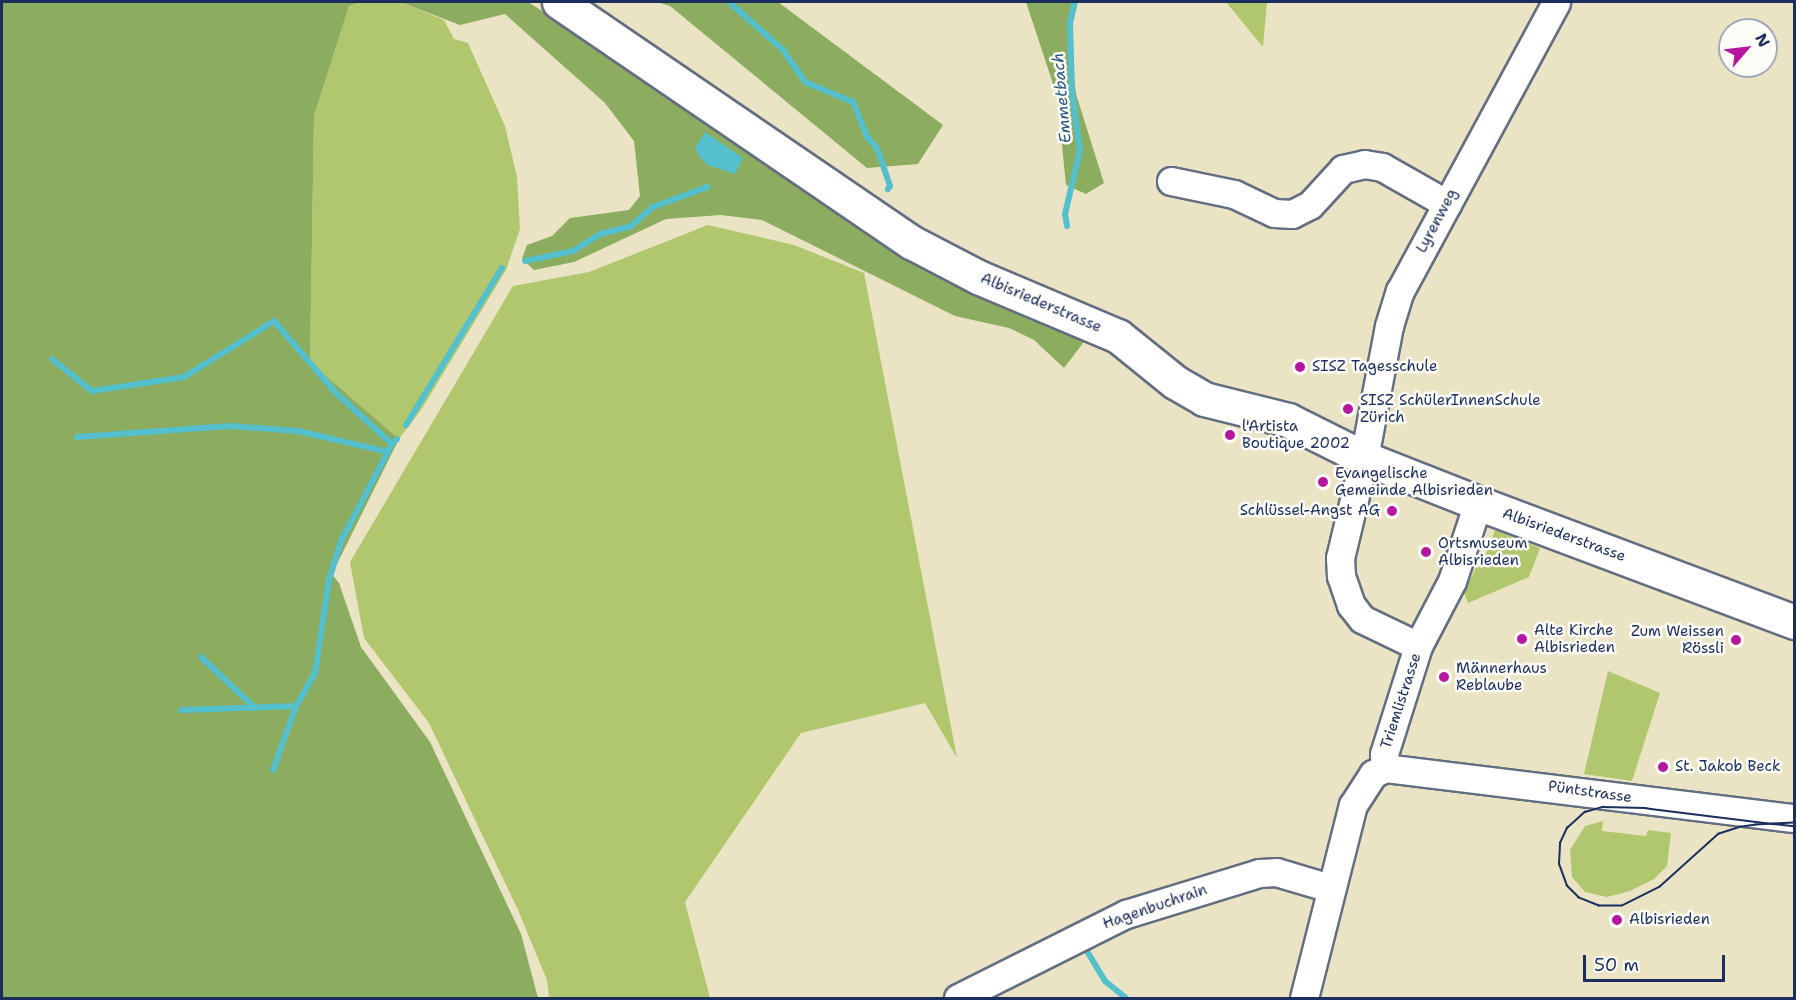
<!DOCTYPE html>
<meta charset="utf-8">
<style>
body{margin:0}
#map{position:relative;width:1796px;height:1000px;overflow:hidden;background:#ebe4c4;font-family:"Shantell Sans",sans-serif}
div>[style]{position:absolute}
.green>*{inset:0;background:#b0c76d}
.forest>*{inset:0;background:#8cac60}
.water>*{inset:0;background:#54c0cd}
.stream>*{height:6px;margin:-3px;padding:0 3px;transform-origin:3px;border-radius:3px;background:#54c0cd}
.roads{filter:drop-shadow(2px 0 #646e82) drop-shadow(-2px 0 #646e82) drop-shadow(0 2px #646e82) drop-shadow(0 -2px #646e82)}
.minor>*{height:27px;margin:-13.5px;padding:0 13.5px;transform-origin:13.5px;border-radius:13.5px;background:#fff}
.major>*{height:33px;margin:-16.5px;padding:0 16.5px;transform-origin:16.5px;border-radius:16.5px;background:#fff}
.tram>*{height:1.5px;margin:-0.75px;padding:0 0.75px;transform-origin:0.75px;border-radius:0.75px;background:#1b2f5e}
.dots>*{width:16px;height:16px;translate:-50% -50%;box-sizing:border-box;border:3px solid #fdfcf7;border-radius:50%}
span{translate:-50% -50%;white-space:nowrap;text-align:center;line-height:1.15;-webkit-text-stroke:5px #fdfcf7;paint-order:stroke}
.street-label{font-size:15px;color:#1b2f5e}
.poi-label{font-size:15px;color:#1b2f5e}
.left{translate:0 -50%;text-align:left}
.right{translate:-100% -50%;text-align:right}
.water-label{font-size:16px;color:#2c5a7f;font-style:italic}
.frame{position:absolute;inset:0;border:3px solid #1b2f5e;pointer-events:none}
.north{position:absolute;left:1718px;top:18px;width:60px;height:60px;box-sizing:border-box;background:#fdfcf7;border:2px solid #a3aaba;border-radius:50%;rotate:62deg;font-size:16px;font-weight:700;line-height:24px;text-align:center;color:#1b2f5e}
.north::after{content:'';display:block;margin:auto;width:21px;height:27px;background:#b5179e;clip-path:polygon(50% 0,100% 100%,50% 72%,0 100%)}
.scale{position:absolute;left:1583px;top:955px;width:142px;height:27px;box-sizing:border-box;border:3px solid #1b2f5e;border-top:0;padding-left:8px;font-size:18px;line-height:21px;white-space:nowrap;color:#1b2f5e;-webkit-text-stroke:4px #fdfcf7;paint-order:stroke}
</style>
<div id="map">
<div class="green">
<div style="clip-path:polygon(360px 2px,400px 2px,444px 20px,454px 39px,468px 43px,505px 126px,517px 177px,520px 229px,506px 270px,421px 410px,399px 439px,310px 362px,314px 116px,349px 6px)"></div>
<div style="clip-path:polygon(1226px 2px,1267px 2px,1263px 47px)"></div>
<div style="clip-path:polygon(708px 225px,794px 245px,864px 273px,957px 758px,925px 703px,801px 733px,685px 902px,710px 998px,549px 998px,547px 980px,518px 910px,429px 723px,364px 638px,350px 562px,513px 286px,589px 272px)"></div>
<div style="clip-path:polygon(1495px 530px,1540px 548px,1529px 577px,1468px 603px,1464px 593px,1477px 565px,1481px 567px)"></div>
<div style="clip-path:polygon(1608px 671px,1660px 693px,1632px 781px,1584px 774px)"></div>
<div style="clip-path:polygon(1603px 821px,1602px 831px,1646px 836px,1648px 830px,1671px 833px,1667px 866px,1654px 879px,1630px 891px,1607px 897px,1585px 892px,1572px 877px,1570px 850px,1585px 826px)"></div>
</div>
<div class="forest">
<div style="clip-path:polygon(2px 2px,360px 2px,349px 6px,314px 116px,310px 362px,399px 439px,332px 574px,339px 583px,361px 647px,430px 742px,521px 934px,538px 998px,2px 998px)"></div>
<div style="clip-path:polygon(400px 2px,528px 2px,717px 122px,1086px 339px,1064px 368px,1034px 340px,1009px 328px,955px 316px,762px 220px,721px 215px,666px 219px,574px 262px,534px 270px,522px 259px,527px 245px,552px 236px,570px 218px,629px 210px,640px 196px,634px 141px,605px 103px,505px 14px,460px 25px)"></div>
<div style="clip-path:polygon(657px 2px,778px 2px,943px 125px,918px 164px,867px 168px,670px 6px)"></div>
<div style="clip-path:polygon(1026px 2px,1072px 2px,1068px 22px,1076px 94px,1104px 183px,1086px 194px,1066px 185px,1057px 96px)"></div>
</div>
<div class="water">
<div style="clip-path:polygon(705px 132px,743px 158px,735px 174px,707px 165px,700px 157px,695px 148px)"></div>
</div>
<div class="stream">
<div style="left:729px;top:2px;width:72px;rotate:41.6deg"></div>
<div style="left:783px;top:50px;width:39px;rotate:55deg"></div>
<div style="left:805px;top:82px;width:52px;rotate:22.6deg"></div>
<div style="left:853px;top:102px;width:38px;rotate:68deg"></div>
<div style="left:867px;top:137px;width:15px;rotate:48deg"></div>
<div style="left:877px;top:148px;width:40px;rotate:71.1deg"></div>
<div style="left:890px;top:186px;width:4px;rotate:124deg"></div>
<div style="left:1067px;top:226px;width:12px;rotate:-99deg"></div>
<div style="left:1065px;top:214px;width:66px;rotate:-76.8deg"></div>
<div style="left:1080px;top:150px;width:58px;rotate:-98deg"></div>
<div style="left:1072px;top:93px;width:70px;rotate:-91.6deg"></div>
<div style="left:1070px;top:23px;width:22px;rotate:-77deg"></div>
<div style="left:525px;top:261px;width:49px;rotate:-11.8deg"></div>
<div style="left:573px;top:251px;width:32px;rotate:-32deg"></div>
<div style="left:600px;top:234px;width:32px;rotate:-14deg"></div>
<div style="left:631px;top:226px;width:29px;rotate:-41deg"></div>
<div style="left:653px;top:207px;width:58px;rotate:-20.3deg"></div>
<div style="left:52px;top:359px;width:51px;rotate:38.7deg"></div>
<div style="left:92px;top:391px;width:93px;rotate:-8.7deg"></div>
<div style="left:184px;top:377px;width:106px;rotate:-31.9deg"></div>
<div style="left:274px;top:321px;width:94px;rotate:49.3deg"></div>
<div style="left:335px;top:392px;width:77px;rotate:42.4deg"></div>
<div style="left:392px;top:444px;width:7px;rotate:-45deg"></div>
<div style="left:406px;top:425px;width:184px;rotate:-58.6deg"></div>
<div style="left:77px;top:437px;width:153px;rotate:-4.1deg"></div>
<div style="left:230px;top:426px;width:68px;rotate:4.2deg"></div>
<div style="left:298px;top:431px;width:92px;rotate:13.1deg"></div>
<div style="left:201px;top:657px;width:73px;rotate:43.3deg"></div>
<div style="left:181px;top:710px;width:115px;rotate:-2deg"></div>
<div style="left:273px;top:770px;width:68px;rotate:-70.2deg"></div>
<div style="left:296px;top:706px;width:38px;rotate:-60deg"></div>
<div style="left:315px;top:673px;width:94px;rotate:-81.4deg"></div>
<div style="left:329px;top:580px;width:41px;rotate:-72.9deg"></div>
<div style="left:341px;top:541px;width:110px;rotate:-62.3deg"></div>
<div style="left:1087px;top:951px;width:35px;rotate:59deg"></div>
<div style="left:1105px;top:981px;width:27px;rotate:39deg"></div>
</div>
<div class="roads">
<div class="minor">
<div style="left:1171px;top:181px;width:64px;rotate:11.7deg"></div>
<div style="left:1234px;top:194px;width:44px;rotate:25.4deg"></div>
<div style="left:1274px;top:213px;width:18px;rotate:3deg"></div>
<div style="left:1292px;top:214px;width:20px;rotate:-27deg"></div>
<div style="left:1310px;top:205px;width:49px;rotate:-47.5deg"></div>
<div style="left:1343px;top:169px;width:22px;rotate:-13deg"></div>
<div style="left:1364px;top:164px;width:18px;rotate:9deg"></div>
<div style="left:1382px;top:167px;width:75px;rotate:29.6deg"></div>
<div style="left:1418px;top:646px;width:62px;rotate:-154.3deg"></div>
<div style="left:1362px;top:619px;width:18px;rotate:-128deg"></div>
<div style="left:1351px;top:605px;width:31px;rotate:-109deg"></div>
<div style="left:1341px;top:576px;width:18px;rotate:-93deg"></div>
<div style="left:1340px;top:558px;width:103px;rotate:-76.5deg"></div>
<div style="left:1364px;top:458px;width:134px;rotate:-79.3deg"></div>
<div style="left:1389px;top:326px;width:37px;rotate:-73deg"></div>
<div style="left:1400px;top:291px;width:328px;rotate:-61.6deg"></div>
<div style="left:1385px;top:768px;width:14px;rotate:-94deg"></div>
<div style="left:1384px;top:754px;width:113px;rotate:-72.5deg"></div>
<div style="left:1418px;top:646px;width:73px;rotate:-62.4deg"></div>
<div style="left:1452px;top:581px;width:82px;rotate:-71.6deg"></div>
<div style="left:958px;top:998px;width:188px;rotate:-26.6deg"></div>
<div style="left:1126px;top:914px;width:139px;rotate:-17.1deg"></div>
<div style="left:1259px;top:873px;width:17px;rotate:-3deg"></div>
<div style="left:1276px;top:872px;width:56px;rotate:16.5deg"></div>
<div style="left:1304px;top:998px;width:199px;rotate:-75.8deg"></div>
<div style="left:1353px;top:805px;width:37px;rotate:-57deg"></div>
<div style="left:1373px;top:774px;width:13px;rotate:-27deg"></div>
<div style="left:1385px;top:768px;width:412px;rotate:7deg"></div>
</div>
<div class="major">
<div style="left:559px;top:2px;width:426px;rotate:34.3deg"></div>
<div style="left:911px;top:242px;width:76px;rotate:27.6deg"></div>
<div style="left:978px;top:277px;width:152px;rotate:22.9deg"></div>
<div style="left:1118px;top:336px;width:73px;rotate:38.9deg"></div>
<div style="left:1175px;top:382px;width:34px;rotate:30deg"></div>
<div style="left:1204px;top:399px;width:87px;rotate:14deg"></div>
<div style="left:1288px;top:420px;width:85px;rotate:26.6deg"></div>
<div style="left:1364px;top:458px;width:123px;rotate:21.5deg"></div>
<div style="left:1478px;top:503px;width:338px;rotate:20.6deg"></div>
</div>
</div>
<div class="tram">
<div style="left:1794px;top:823px;width:20px;rotate:177deg"></div>
<div style="left:1774px;top:824px;width:18px;rotate:177deg"></div>
<div style="left:1756px;top:825px;width:15px;rotate:172deg"></div>
<div style="left:1741px;top:827px;width:23px;rotate:162deg"></div>
<div style="left:1719px;top:834px;width:79px;rotate:138.1deg"></div>
<div style="left:1660px;top:887px;width:42px;rotate:153.4deg"></div>
<div style="left:1622px;top:906px;width:23px;rotate:180deg"></div>
<div style="left:1599px;top:906px;width:22px;rotate:-158deg"></div>
<div style="left:1579px;top:898px;width:17px;rotate:-135deg"></div>
<div style="left:1567px;top:886px;width:23px;rotate:-110deg"></div>
<div style="left:1559px;top:864px;width:21px;rotate:-87deg"></div>
<div style="left:1560px;top:843px;width:17px;rotate:-65deg"></div>
<div style="left:1567px;top:828px;width:24px;rotate:-42deg"></div>
<div style="left:1585px;top:812px;width:19px;rotate:-16deg"></div>
<div style="left:1603px;top:807px;width:42px;rotate:1.4deg"></div>
<div style="left:1645px;top:808px;width:6px;rotate:9deg"></div>
<div style="left:1651px;top:809px;width:124px;rotate:7deg"></div>
<div style="left:1774px;top:824px;width:20px;rotate:6deg"></div>
</div>
<div class="dots">
<div style="left:1300px;top:367px;background:#b5179e"></div>
<div style="left:1348px;top:409px;background:#b5179e"></div>
<div style="left:1230px;top:435px;background:#b5179e"></div>
<div style="left:1323px;top:482px;background:#b5179e"></div>
<div style="left:1392px;top:511px;background:#b5179e"></div>
<div style="left:1426px;top:552px;background:#b5179e"></div>
<div style="left:1522px;top:639px;background:#b5179e"></div>
<div style="left:1736px;top:640px;background:#b5179e"></div>
<div style="left:1444px;top:677px;background:#b5179e"></div>
<div style="left:1663px;top:767px;background:#b5179e"></div>
<div style="left:1617px;top:920px;background:#b5179e"></div>
</div>
<div class="street-label">
<span style="left:1437px;top:221px;rotate:-62deg">Lyrenweg</span>
<span style="left:1041px;top:303px;rotate:23deg">Albisriederstrasse</span>
<span style="left:1564px;top:535px;rotate:20deg">Albisriederstrasse</span>
<span style="left:1401px;top:701px;rotate:-72deg">Triemlistrasse</span>
<span style="left:1590px;top:792px;rotate:8deg">Püntstrasse</span>
<span style="left:1155px;top:907px;rotate:-19deg">Hagenbuchrain</span>
</div>
<div class="poi-label">
<span class="left" style="left:1312px;top:367px">SISZ Tagesschule</span>
<span class="left" style="left:1360px;top:409px">SISZ SchülerInnenSchule<br>Zürich</span>
<span class="left" style="left:1242px;top:435px">l'Artista<br>Boutique 2002</span>
<span class="left" style="left:1335px;top:482px">Evangelische<br>Gemeinde Albisrieden</span>
<span class="right" style="left:1380px;top:511px">Schlüssel-Angst AG</span>
<span class="left" style="left:1438px;top:552px">Ortsmuseum<br>Albisrieden</span>
<span class="left" style="left:1534px;top:639px">Alte Kirche<br>Albisrieden</span>
<span class="right" style="left:1724px;top:640px">Zum Weissen<br>Rössli</span>
<span class="left" style="left:1456px;top:677px">Männerhaus<br>Reblaube</span>
<span class="left" style="left:1675px;top:767px">St. Jakob Beck</span>
<span class="left" style="left:1629px;top:920px">Albisrieden</span>
</div>
<div class="water-label">
<span style="left:1062px;top:98px;rotate:-95deg">Emmetbach</span>
</div>
<div class="frame"></div>
<div class="north">N</div>
<div class="scale">50 m</div>
</div>
